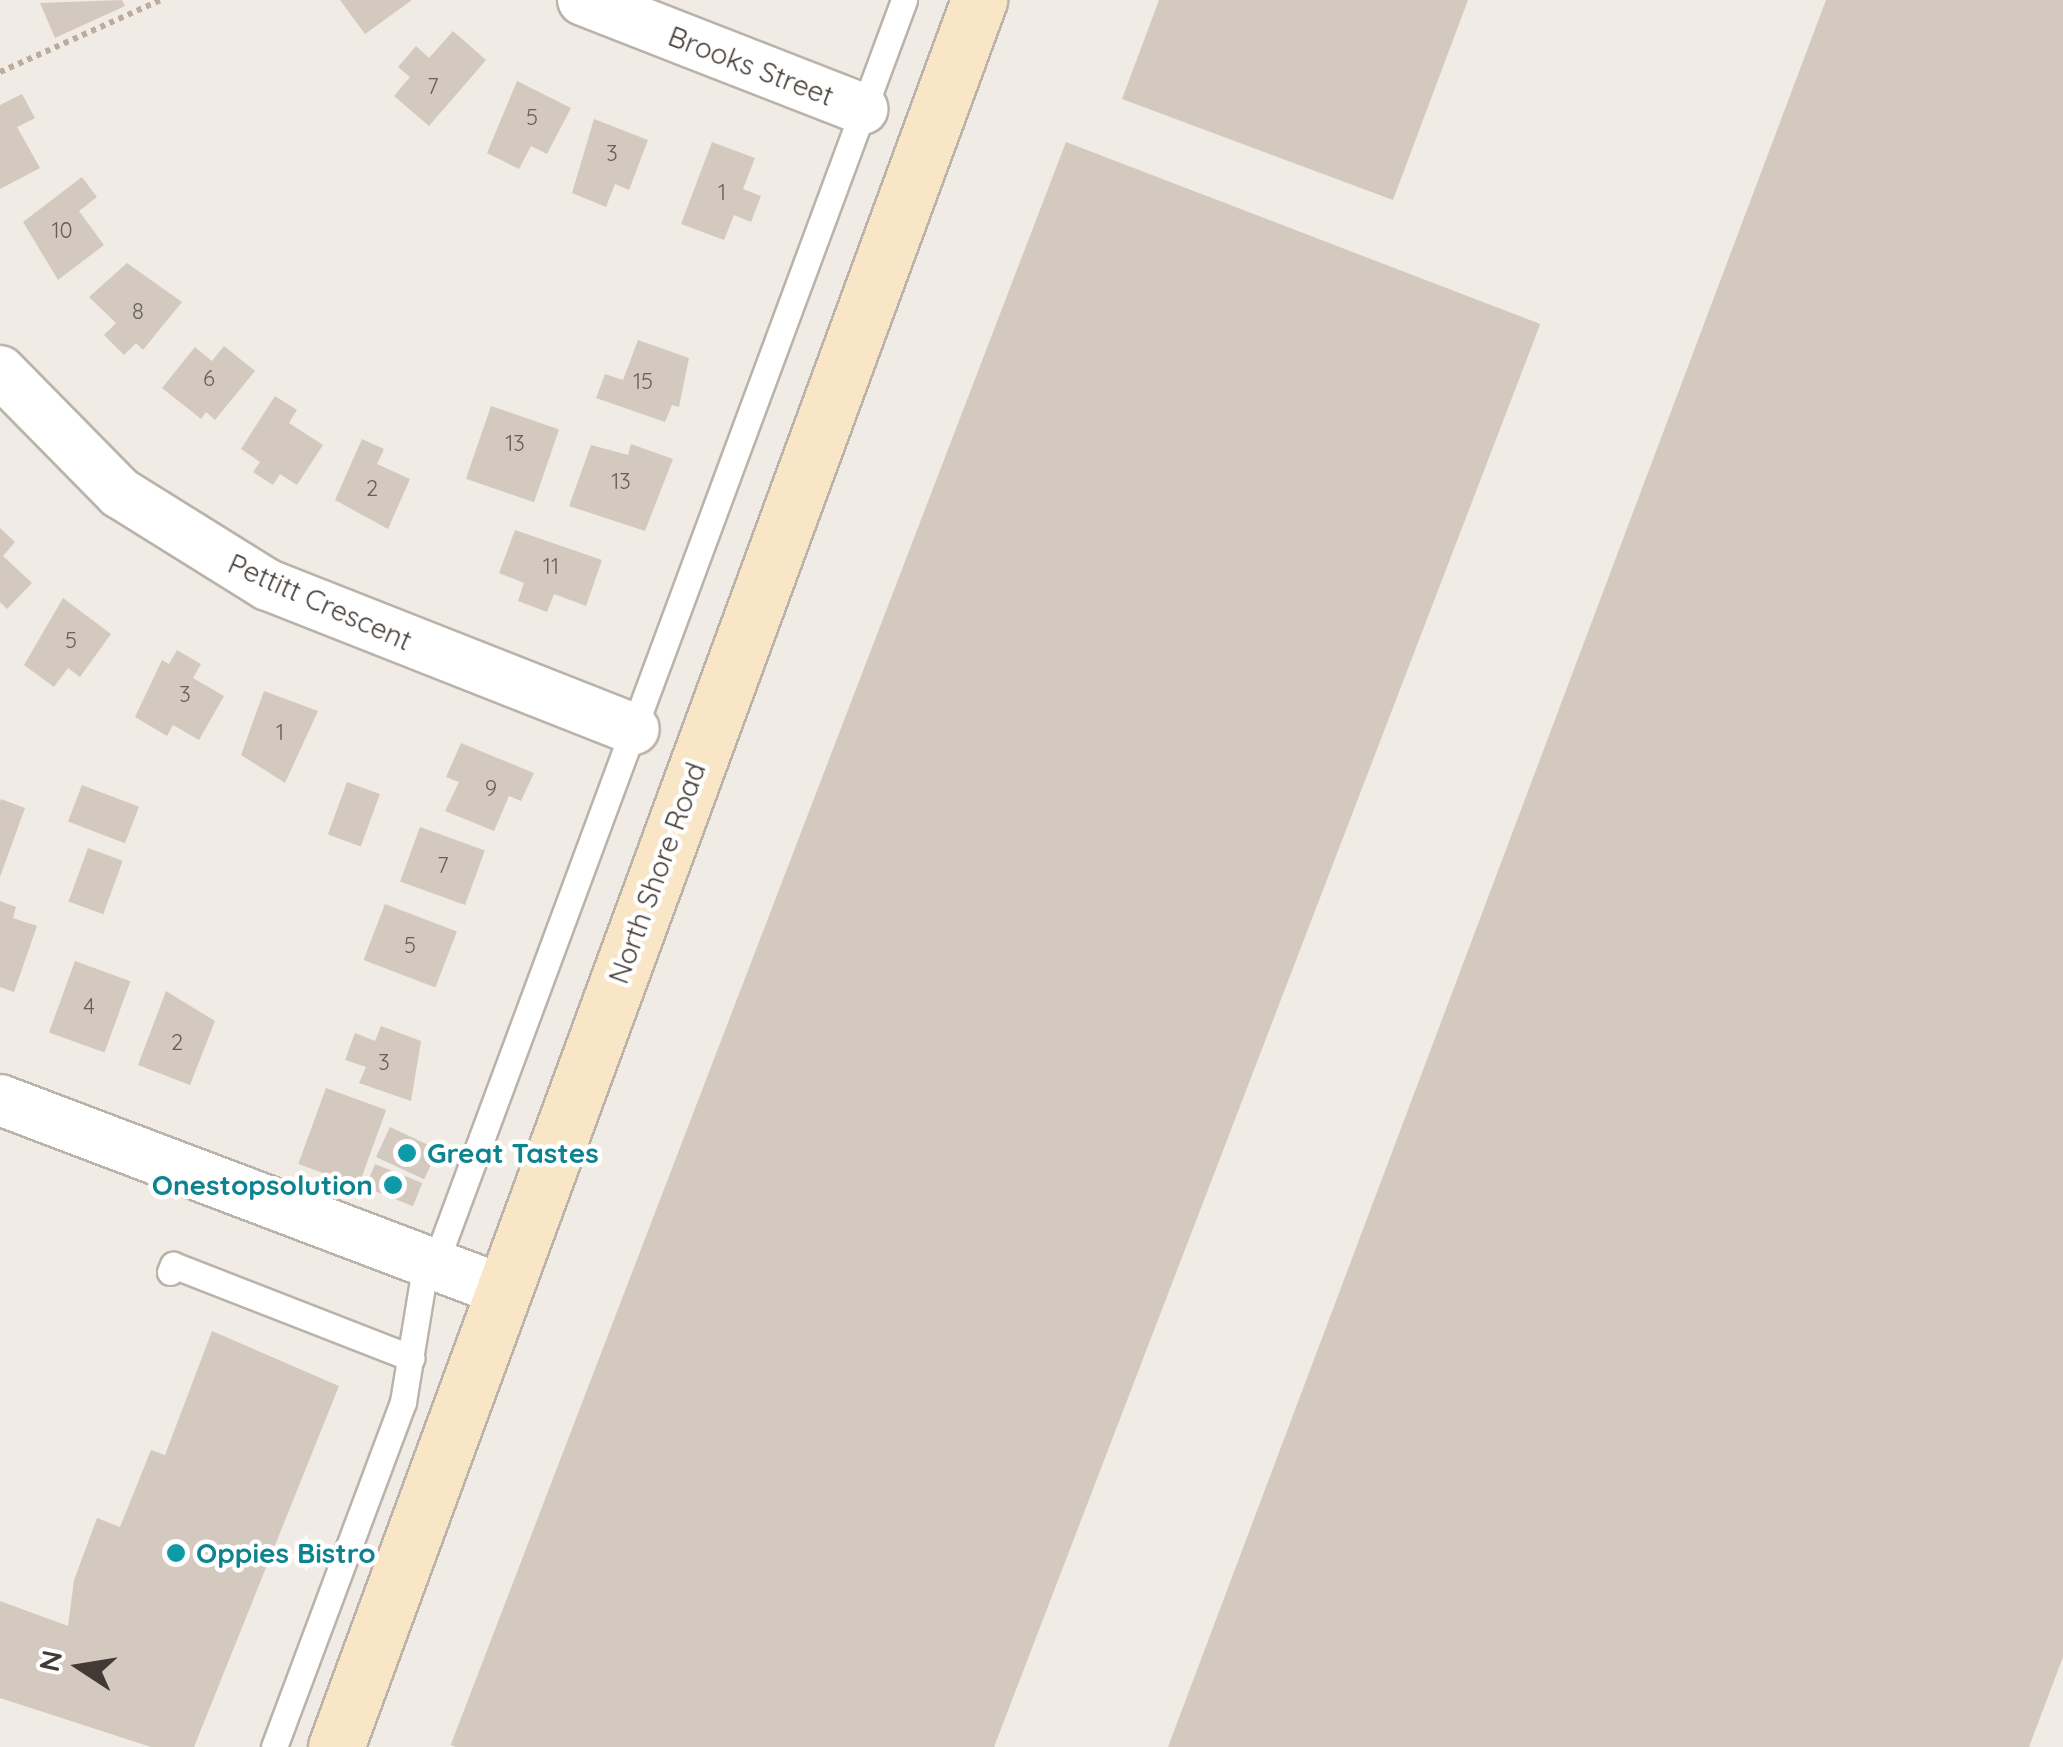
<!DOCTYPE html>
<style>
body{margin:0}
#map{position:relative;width:2063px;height:1747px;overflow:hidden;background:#f1ebe5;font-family:Quicksand,sans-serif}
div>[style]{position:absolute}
.building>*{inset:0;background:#d4c9bf;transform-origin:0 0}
.path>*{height:6px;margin-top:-3px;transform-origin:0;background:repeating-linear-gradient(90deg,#bbac9b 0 5px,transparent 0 10px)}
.roads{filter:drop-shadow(2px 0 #bbb2a9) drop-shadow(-2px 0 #bbb2a9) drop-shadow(0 2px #bbb2a9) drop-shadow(0 -2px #bbb2a9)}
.lane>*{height:25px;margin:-12.5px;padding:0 12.5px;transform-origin:12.5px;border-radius:12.5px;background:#fff}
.street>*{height:50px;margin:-25px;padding:0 25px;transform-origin:25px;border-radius:25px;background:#fff}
.secondary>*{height:55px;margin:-27.5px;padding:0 27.5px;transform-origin:27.5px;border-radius:27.5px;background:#f9e6c7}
.dots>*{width:28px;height:28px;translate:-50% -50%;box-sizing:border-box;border:5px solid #fff;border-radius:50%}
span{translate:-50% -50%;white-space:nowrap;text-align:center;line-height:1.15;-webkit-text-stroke:9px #fff;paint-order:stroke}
.number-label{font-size:22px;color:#665e58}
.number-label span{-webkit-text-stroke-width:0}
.street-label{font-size:28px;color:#423b35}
.culture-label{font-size:28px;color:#0d838f;font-weight:700}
.left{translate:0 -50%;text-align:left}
.right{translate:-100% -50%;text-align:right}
.north{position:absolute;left:30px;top:1617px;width:100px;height:100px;-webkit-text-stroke:8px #fff;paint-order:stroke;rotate:282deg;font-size:28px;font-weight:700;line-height:40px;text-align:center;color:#423b35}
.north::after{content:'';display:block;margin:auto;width:35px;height:45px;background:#423b35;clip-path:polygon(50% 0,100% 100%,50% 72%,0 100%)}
</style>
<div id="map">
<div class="building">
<div style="clip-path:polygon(122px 0,125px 6px,55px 38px,40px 3px)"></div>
<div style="clip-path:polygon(340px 0,412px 0,365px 34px)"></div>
<div style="clip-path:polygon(1159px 0,1468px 0,1393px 200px,1122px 99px)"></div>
<div style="clip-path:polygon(1826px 0,2063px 0,2063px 1657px,2029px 1747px,1168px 1747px)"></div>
<div style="clip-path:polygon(453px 31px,486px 60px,429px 126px,394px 96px,410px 77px,398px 67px,416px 46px,429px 58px)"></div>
<div style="clip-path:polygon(517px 81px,571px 108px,547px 154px,531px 146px,519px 169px,487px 153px)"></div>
<div style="clip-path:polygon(22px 94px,35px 118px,17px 127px,40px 168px,0 189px,0 105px)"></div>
<div style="clip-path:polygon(594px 119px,648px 140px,629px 190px,615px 184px,606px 207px,572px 193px)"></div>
<div style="clip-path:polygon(712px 142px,755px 158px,743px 189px,761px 196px,751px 222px,734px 215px,724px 240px,681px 224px)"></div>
<div style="left:1066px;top:142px;width:508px;height:1717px;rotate:21deg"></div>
<div style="clip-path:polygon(82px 177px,97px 197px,79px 211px,104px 245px,58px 280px,23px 222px)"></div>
<div style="clip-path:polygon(127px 263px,182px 302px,143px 350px,136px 343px,124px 355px,104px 335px,116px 323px,89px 297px)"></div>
<div style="clip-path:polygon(638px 340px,689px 358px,679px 407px,672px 405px,665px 422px,596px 398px,605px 374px,623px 380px)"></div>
<div style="clip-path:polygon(224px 346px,255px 371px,215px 420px,206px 412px,201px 419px,162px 388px,195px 347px,212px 361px)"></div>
<div style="clip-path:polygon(275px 396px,297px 410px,289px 423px,323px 445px,297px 485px,280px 474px,273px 485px,253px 472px,260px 462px,241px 449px)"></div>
<div style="left:491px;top:406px;width:72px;height:77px;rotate:19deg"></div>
<div style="clip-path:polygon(362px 439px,384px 449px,377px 464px,410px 479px,388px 529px,335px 500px)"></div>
<div style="clip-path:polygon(631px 444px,673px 459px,645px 531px,569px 506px,591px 445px,628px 455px)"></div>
<div style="clip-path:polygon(0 528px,15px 542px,3px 556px,32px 583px,7px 609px,0 602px)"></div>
<div style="clip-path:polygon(515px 530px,602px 560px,586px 606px,554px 594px,547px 612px,518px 601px,524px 583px,499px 573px)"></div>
<div style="clip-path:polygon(63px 598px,111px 634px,80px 677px,68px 668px,54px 687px,24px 665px)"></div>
<div style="clip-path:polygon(177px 650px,201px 664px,193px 678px,224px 696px,199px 740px,173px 725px,167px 736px,135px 717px,162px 660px,169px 664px)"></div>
<div style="clip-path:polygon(264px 691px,318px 711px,285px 783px,241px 755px)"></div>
<div style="clip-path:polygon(461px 743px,534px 773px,521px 801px,509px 796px,494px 831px,445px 811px,459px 782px,446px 777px)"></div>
<div style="left:347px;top:782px;width:35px;height:56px;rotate:20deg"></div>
<div style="left:82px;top:785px;width:61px;height:39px;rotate:21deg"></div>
<div style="clip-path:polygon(1px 799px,25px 808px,0 877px,0 802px)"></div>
<div style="left:420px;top:827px;width:69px;height:58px;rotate:20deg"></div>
<div style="left:88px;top:848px;width:37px;height:57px;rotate:20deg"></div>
<div style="clip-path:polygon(0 901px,16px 907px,13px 918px,37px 926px,14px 992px,0 987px)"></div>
<div style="left:385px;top:904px;width:77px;height:60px;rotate:21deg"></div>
<div style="left:75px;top:961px;width:59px;height:76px;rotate:20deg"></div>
<div style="clip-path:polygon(166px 991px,215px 1021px,190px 1085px,138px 1065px)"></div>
<div style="clip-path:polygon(381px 1026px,421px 1041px,411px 1101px,359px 1083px,366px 1067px,345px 1060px,355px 1033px,375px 1041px)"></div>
<div style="left:326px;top:1088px;width:64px;height:81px;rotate:20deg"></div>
<div style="left:390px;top:1127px;width:53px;height:33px;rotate:25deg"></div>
<div style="left:375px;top:1164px;width:51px;height:25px;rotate:22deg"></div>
<div style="clip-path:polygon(212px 1331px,339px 1386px,194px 1747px,151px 1747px,0 1698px,0 1601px,68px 1626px,74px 1580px,97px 1518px,120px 1527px,151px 1450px,165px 1455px)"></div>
</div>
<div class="path">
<div style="left:0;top:72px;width:176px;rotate:-24.1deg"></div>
</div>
<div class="roads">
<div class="lane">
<div style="left:435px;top:1264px;width:1348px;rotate:-69.64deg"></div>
<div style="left:170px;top:1272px;width:8px;rotate:-67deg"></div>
<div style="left:173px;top:1265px;width:256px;rotate:21.3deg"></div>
<div style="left:274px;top:1747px;width:368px;rotate:-69.5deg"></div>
<div style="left:403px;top:1402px;width:143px;rotate:-80.7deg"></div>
</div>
<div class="street">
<div style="left:583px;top:0;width:300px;rotate:21.3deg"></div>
<div style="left:0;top:371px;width:171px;rotate:45.5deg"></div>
<div style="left:120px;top:493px;width:174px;rotate:31.9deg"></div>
<div style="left:268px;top:585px;width:393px;rotate:21.5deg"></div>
<div style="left:0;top:1100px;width:542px;rotate:20.74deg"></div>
</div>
<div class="secondary">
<div style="left:336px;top:1747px;width:1862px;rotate:-69.79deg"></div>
</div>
</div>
<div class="dots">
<div style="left:407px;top:1153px;background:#0f9aa8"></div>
<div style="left:393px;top:1185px;background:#0f9aa8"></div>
<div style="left:176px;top:1553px;background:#0f9aa8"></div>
</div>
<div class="number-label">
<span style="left:433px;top:87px">7</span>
<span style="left:532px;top:118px">5</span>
<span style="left:612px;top:154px">3</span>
<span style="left:722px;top:193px">1</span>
<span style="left:62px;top:231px">10</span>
<span style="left:138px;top:312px">8</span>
<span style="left:209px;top:379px">6</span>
<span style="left:643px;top:382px">15</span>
<span style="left:515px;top:444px">13</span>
<span style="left:621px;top:482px">13</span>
<span style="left:372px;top:489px">2</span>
<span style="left:551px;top:567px">11</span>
<span style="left:71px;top:641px">5</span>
<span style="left:185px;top:695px">3</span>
<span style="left:280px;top:733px">1</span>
<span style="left:491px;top:789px">9</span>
<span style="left:443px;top:866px">7</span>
<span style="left:410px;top:946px">5</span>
<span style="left:89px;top:1007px">4</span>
<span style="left:177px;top:1043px">2</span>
<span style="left:384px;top:1063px">3</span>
</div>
<div class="street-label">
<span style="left:751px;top:66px;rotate:21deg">Brooks Street</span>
<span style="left:320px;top:602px;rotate:24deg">Pettitt Crescent</span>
<span style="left:657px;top:873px;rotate:-70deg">North Shore Road</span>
</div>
<div class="culture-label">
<span class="left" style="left:427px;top:1153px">Great Tastes</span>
<span class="right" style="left:373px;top:1185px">Onestopsolution</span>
<span class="left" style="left:196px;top:1553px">Oppies Bistro</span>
</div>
<div class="north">N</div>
</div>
